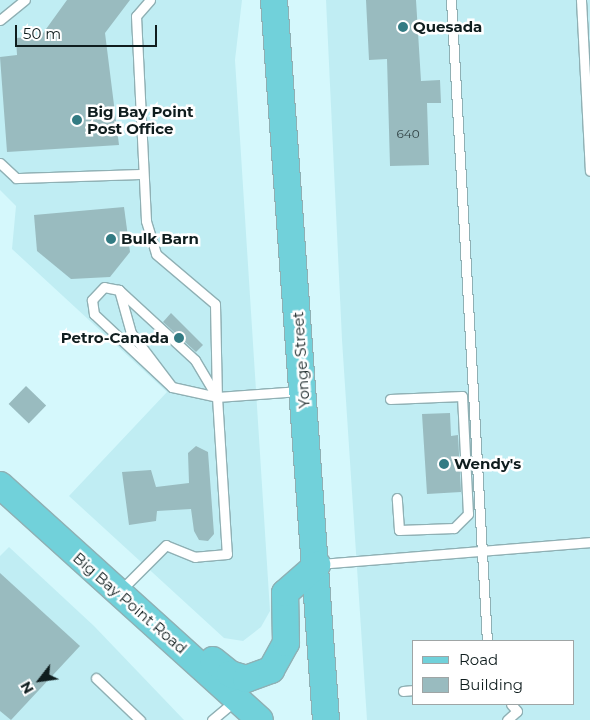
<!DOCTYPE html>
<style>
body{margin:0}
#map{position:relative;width:590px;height:720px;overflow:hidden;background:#d5f8fc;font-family:Montserrat,sans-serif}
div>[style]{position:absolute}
.built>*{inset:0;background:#c0edf3}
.building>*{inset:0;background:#99bbbf;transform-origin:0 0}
.roads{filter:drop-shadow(1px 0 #8fb0b4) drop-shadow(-1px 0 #8fb0b4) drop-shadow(0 1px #8fb0b4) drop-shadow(0 -1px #8fb0b4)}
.service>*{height:9px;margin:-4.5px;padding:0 4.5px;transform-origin:4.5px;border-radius:4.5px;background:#fff}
.primary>*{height:26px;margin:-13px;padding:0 13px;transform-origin:13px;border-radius:13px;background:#71d1da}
.dots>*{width:14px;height:14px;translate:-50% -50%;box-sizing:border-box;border:2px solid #fff;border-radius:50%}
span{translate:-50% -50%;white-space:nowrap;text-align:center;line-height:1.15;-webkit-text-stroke:5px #fff;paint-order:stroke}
.number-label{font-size:12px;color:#324446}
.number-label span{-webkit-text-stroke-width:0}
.poi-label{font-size:15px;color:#0f1d1e;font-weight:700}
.left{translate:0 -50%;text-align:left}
.right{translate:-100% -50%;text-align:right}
.street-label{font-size:15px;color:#0f1d1e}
.legend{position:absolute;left:412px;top:640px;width:162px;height:65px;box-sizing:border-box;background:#fff;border:1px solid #9fa5a5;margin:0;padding:6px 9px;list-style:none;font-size:15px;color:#0f1d1e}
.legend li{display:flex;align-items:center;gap:10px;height:25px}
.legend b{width:25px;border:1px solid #9fa5a5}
.north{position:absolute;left:15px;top:655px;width:50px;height:50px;-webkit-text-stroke:4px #fff;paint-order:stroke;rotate:240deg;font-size:14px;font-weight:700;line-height:20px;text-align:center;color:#0f1d1e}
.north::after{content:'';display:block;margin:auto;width:18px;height:22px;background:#0f1d1e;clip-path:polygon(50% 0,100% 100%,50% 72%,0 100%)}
.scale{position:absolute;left:15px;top:25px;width:142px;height:22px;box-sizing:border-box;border:2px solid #0f1d1e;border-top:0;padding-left:6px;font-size:15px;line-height:18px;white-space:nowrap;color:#0f1d1e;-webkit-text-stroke:4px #fff;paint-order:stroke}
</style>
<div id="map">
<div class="built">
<div style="clip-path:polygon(0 0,242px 0,235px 60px,270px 611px,261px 627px,243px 641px,224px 638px,69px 496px,167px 392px,12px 249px,16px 206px,0 190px)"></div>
<div style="clip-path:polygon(evenodd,326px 0,590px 0,590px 720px,367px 720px,342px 340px,326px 0,414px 641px,574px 641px,574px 704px,414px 704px,414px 641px)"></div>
<div style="clip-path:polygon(9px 547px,94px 626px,184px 720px,0 720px,0 556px)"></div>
</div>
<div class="building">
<div style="clip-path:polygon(67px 0,130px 0,105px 33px,119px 145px,7px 152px,0 57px,17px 55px,16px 38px,41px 36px)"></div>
<div style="clip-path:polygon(366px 0,416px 0,421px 81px,440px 80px,441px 103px,427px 103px,429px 165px,390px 166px,387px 59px,369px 60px)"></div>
<div style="clip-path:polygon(124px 207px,130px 252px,110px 277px,71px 279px,37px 251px,34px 215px)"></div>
<div style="clip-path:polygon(171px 313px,203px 345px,196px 352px,163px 322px)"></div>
<div style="left:26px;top:386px;width:28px;height:25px;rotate:44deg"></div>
<div style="clip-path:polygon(450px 413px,451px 436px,458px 435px,461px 492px,427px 494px,422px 414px)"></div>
<div style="clip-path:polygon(196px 446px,208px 452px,214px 534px,208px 541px,199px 540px,194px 531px,191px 509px,157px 511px,156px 521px,129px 525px,122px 472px,151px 470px,156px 487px,189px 483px,188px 453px)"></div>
<div style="clip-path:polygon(0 573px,80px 646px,11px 720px,0 711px)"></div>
</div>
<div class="roads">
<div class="service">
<div style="left:150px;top:0;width:21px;rotate:131deg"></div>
<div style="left:136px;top:16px;width:205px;rotate:87.2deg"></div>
<div style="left:146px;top:221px;width:34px;rotate:73deg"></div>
<div style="left:156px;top:254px;width:77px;rotate:40.3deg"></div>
<div style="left:215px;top:304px;width:93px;rotate:88.8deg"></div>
<div style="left:217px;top:397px;width:83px;rotate:-4.1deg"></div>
<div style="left:451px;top:0;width:642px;rotate:86.79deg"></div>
<div style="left:581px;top:0;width:171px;rotate:87deg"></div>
<div style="left:0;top:20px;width:32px;rotate:-39deg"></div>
<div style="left:0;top:163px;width:22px;rotate:43deg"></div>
<div style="left:16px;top:178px;width:127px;rotate:-1.8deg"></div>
<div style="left:119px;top:290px;width:103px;rotate:42.6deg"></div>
<div style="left:195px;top:360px;width:43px;rotate:59.3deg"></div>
<div style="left:217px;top:397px;width:157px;rotate:86.4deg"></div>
<div style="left:227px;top:554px;width:32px;rotate:175deg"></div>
<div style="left:195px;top:557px;width:31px;rotate:-158deg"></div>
<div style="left:166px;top:545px;width:64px;rotate:135deg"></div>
<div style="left:172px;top:387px;width:68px;rotate:-127.2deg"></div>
<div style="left:131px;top:333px;width:45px;rotate:-105.6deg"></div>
<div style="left:119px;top:290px;width:15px;rotate:-169deg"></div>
<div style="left:104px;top:287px;width:18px;rotate:133deg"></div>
<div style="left:92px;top:300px;width:14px;rotate:82deg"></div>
<div style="left:94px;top:314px;width:107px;rotate:43.1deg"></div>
<div style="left:172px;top:387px;width:46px;rotate:12.5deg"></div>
<div style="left:390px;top:399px;width:72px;rotate:-2.4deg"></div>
<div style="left:462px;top:396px;width:118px;rotate:87.1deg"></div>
<div style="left:468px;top:514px;width:20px;rotate:135deg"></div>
<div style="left:454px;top:528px;width:55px;rotate:177.9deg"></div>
<div style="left:399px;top:530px;width:32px;rotate:-94deg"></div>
<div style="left:319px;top:564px;width:272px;rotate:-4.6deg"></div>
<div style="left:96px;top:678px;width:61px;rotate:43.7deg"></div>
<div style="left:403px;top:691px;width:11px;rotate:-5deg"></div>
<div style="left:212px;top:720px;width:30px;rotate:-40deg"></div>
<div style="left:507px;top:720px;width:13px;rotate:-42deg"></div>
<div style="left:517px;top:711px;width:9px;rotate:-131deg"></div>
</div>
<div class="primary">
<div style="left:274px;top:0;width:722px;rotate:85.87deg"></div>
<div style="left:0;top:485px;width:350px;rotate:42.1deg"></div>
<div style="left:213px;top:660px;width:22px;rotate:39deg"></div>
<div style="left:230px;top:674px;width:17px;rotate:17deg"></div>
<div style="left:246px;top:679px;width:27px;rotate:-20deg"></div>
<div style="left:271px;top:670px;width:31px;rotate:-61deg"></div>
<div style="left:286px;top:643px;width:50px;rotate:-91.1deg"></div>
<div style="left:285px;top:593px;width:43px;rotate:-41.2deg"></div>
</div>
</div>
<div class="dots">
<div style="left:403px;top:27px;background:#337b83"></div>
<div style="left:77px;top:120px;background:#337b83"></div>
<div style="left:111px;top:239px;background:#337b83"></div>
<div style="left:179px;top:338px;background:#337b83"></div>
<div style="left:444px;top:464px;background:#337b83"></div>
</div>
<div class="number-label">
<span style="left:408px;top:134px">640</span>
</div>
<div class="poi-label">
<span class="left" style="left:413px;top:27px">Quesada</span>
<span class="left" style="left:87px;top:120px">Big Bay Point<br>Post Office</span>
<span class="left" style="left:121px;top:239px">Bulk Barn</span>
<span class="right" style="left:169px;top:338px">Petro-Canada</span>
<span class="left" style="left:454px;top:464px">Wendy's</span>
</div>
<div class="street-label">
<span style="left:301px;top:360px;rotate:-94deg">Yonge Street</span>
<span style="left:130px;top:603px;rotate:41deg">Big Bay Point Road</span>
</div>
<ul class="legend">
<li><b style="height:6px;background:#71d1da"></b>Road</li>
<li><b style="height:14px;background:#99bbbf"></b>Building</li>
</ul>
<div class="north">N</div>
<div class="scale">50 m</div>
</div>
